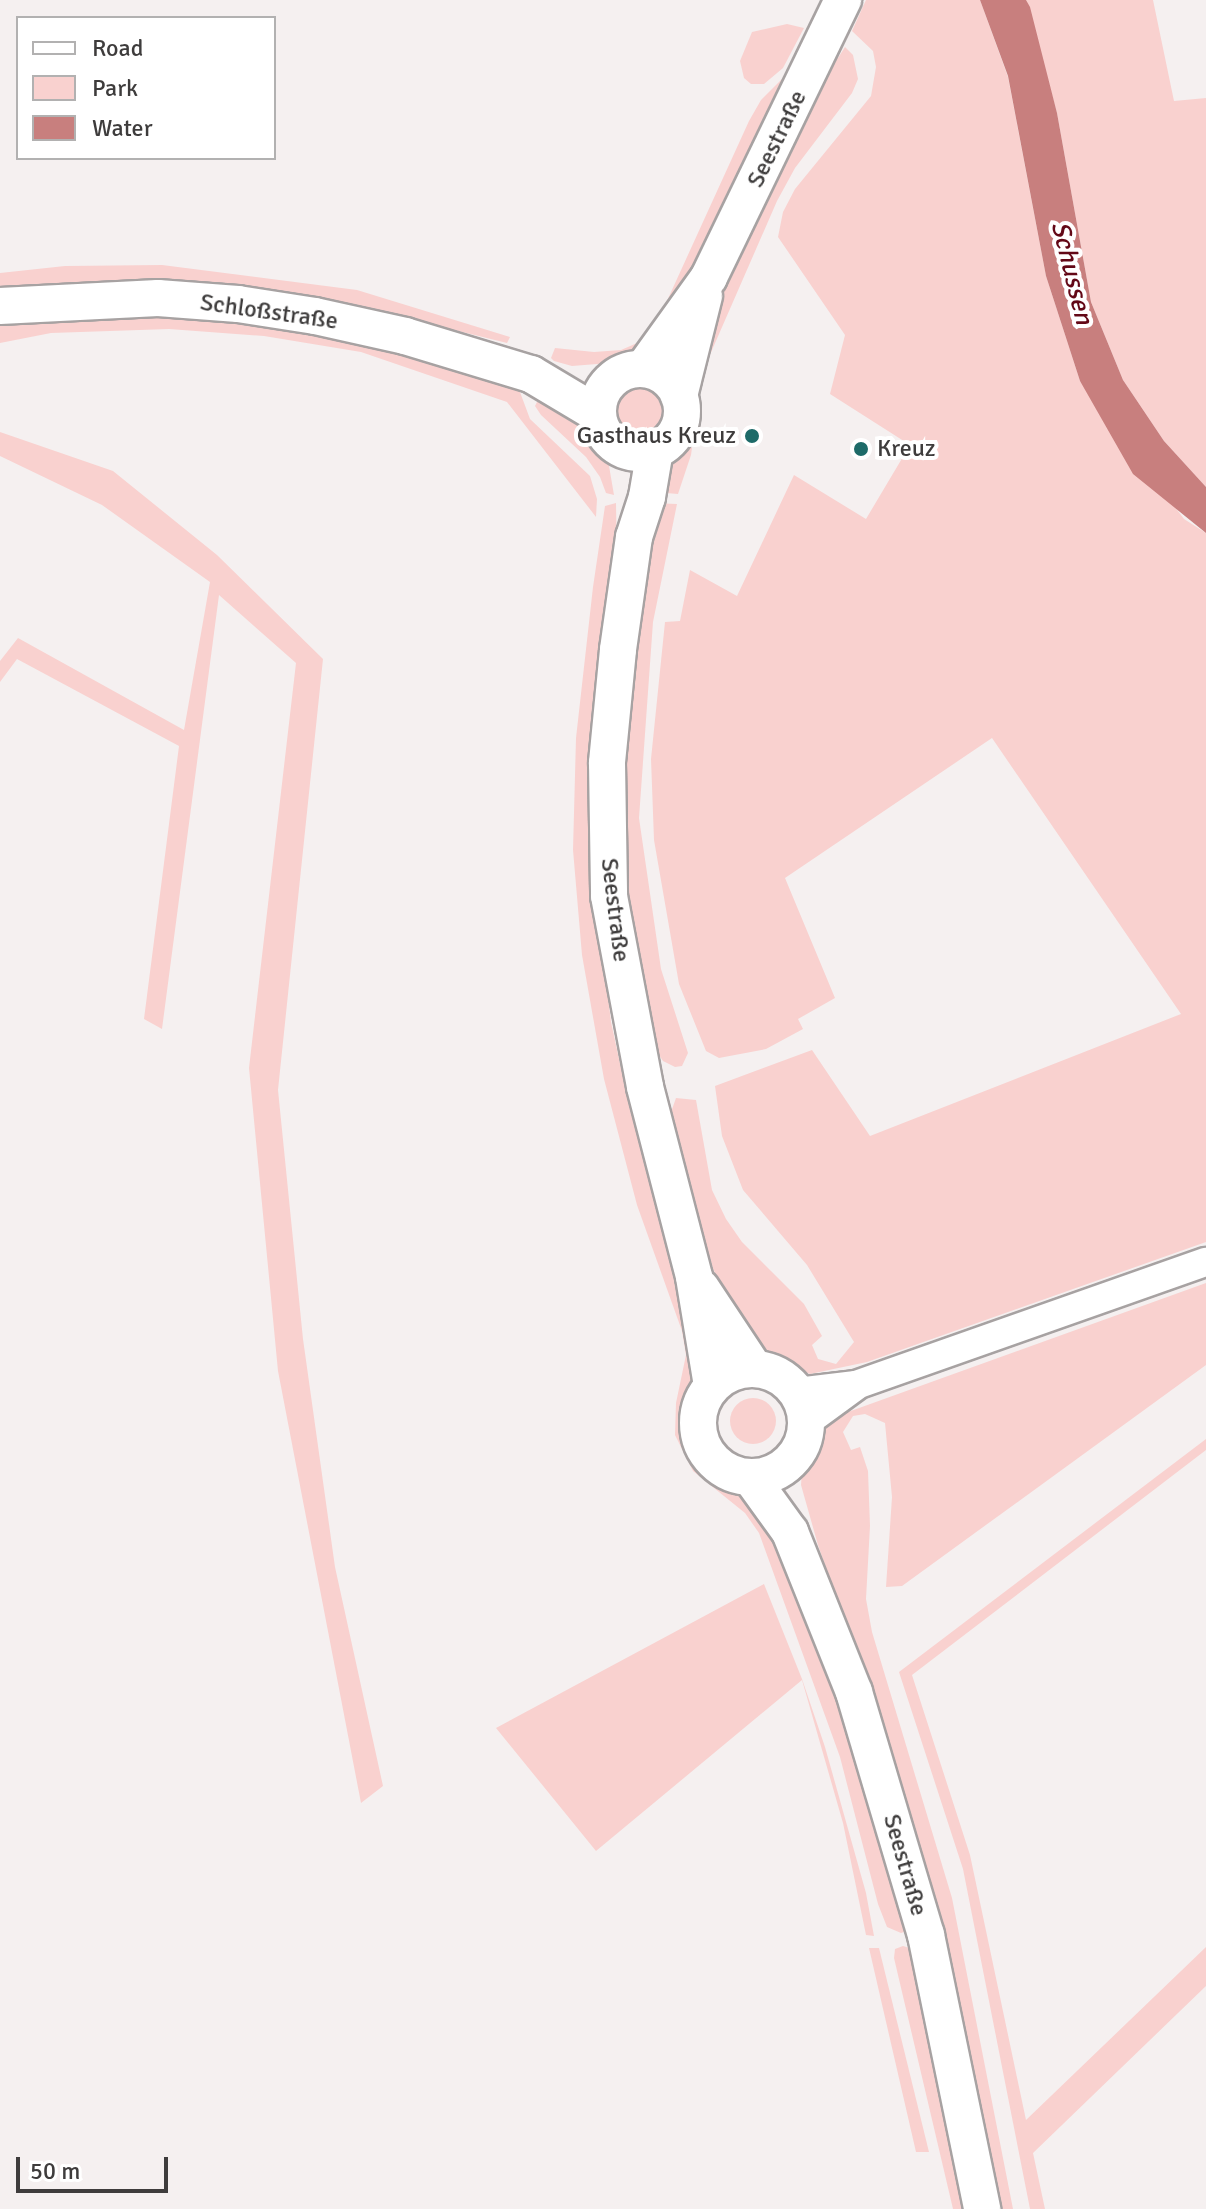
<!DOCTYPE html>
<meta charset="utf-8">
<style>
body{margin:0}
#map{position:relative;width:1206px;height:2209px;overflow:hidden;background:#f5f0f0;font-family:Signika,sans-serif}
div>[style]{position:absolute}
.green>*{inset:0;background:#f9d1cf}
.round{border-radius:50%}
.water>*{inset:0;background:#c87f7e}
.roads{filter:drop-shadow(2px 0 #a7a2a2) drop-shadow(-2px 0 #a7a2a2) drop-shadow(0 2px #a7a2a2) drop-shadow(0 -2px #a7a2a2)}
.minor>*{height:28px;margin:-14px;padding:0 14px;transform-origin:14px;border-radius:14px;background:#fff}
.major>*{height:36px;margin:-18px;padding:0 18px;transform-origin:18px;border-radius:18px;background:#fff}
.major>.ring{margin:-18px;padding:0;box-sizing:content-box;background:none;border:36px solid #fff;border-radius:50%}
.dots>*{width:22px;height:22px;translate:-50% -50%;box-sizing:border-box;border:4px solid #fff;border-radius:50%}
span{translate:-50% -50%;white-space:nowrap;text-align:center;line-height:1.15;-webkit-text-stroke:8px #fff;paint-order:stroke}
.street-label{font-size:24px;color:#3e3c3c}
.poi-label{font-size:24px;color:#3e3c3c}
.right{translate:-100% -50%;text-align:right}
.left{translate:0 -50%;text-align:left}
.water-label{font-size:26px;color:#630817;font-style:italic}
.legend{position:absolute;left:16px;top:16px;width:260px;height:144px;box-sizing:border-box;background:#fff;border:2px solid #b2b1b1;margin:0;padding:10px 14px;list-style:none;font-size:24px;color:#3e3c3c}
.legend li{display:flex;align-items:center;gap:16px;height:40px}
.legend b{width:40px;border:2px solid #b2b1b1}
.scale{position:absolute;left:16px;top:2157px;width:152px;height:36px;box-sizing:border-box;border:4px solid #3e3c3c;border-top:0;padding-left:10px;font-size:24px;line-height:28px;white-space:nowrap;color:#3e3c3c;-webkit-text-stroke:6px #fff;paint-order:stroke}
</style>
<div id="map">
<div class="green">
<div style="clip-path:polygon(866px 0,980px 0,1008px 77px,1046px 276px,1080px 381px,1184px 519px,1206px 533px,1206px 1242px,867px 1362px,810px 1374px,765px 1355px,740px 1324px,713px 1269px,670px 1115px,676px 1098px,696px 1100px,712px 1190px,726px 1219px,742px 1242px,804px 1304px,822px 1336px,812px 1345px,818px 1359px,836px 1364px,854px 1342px,807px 1265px,743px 1190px,722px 1136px,715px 1086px,812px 1050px,870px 1136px,1181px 1014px,992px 738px,785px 878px,835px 998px,798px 1019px,803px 1029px,766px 1049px,719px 1058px,706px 1051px,679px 984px,654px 840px,651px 759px,665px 622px,680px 621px,690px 570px,737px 596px,794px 475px,866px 519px,910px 445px,830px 394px,845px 335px,778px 237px,783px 212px,795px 189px,871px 96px,876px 67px,873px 51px,852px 31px)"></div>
<div style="clip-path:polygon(1026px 0,1153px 0,1174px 101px,1206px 98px,1206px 487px,1164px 441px,1123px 380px,1091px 302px,1057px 113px)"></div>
<div style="clip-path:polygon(787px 24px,804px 28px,783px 68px,764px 84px,751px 84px,744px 78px,740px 61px,752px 32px)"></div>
<div style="clip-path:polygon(806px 39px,673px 313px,641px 352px,622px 362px,572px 366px,554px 361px,551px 358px,555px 348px,594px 352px,621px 350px,644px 340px,656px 325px,749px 121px,761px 100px,787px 74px)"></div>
<div style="clip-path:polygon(845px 47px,853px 55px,858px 79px,852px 93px,795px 168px,777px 201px,702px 373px,712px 315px,736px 255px,833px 58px,838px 58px)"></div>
<div style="clip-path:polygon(162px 265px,357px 290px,510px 337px,507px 343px,418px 321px,0 295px,0 273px,65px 266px)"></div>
<div style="clip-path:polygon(160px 308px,325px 332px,517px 384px,530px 419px,590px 476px,597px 499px,596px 517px,507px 402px,361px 352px,264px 336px,169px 329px,51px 333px,0 343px,0 319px)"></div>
<div class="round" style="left:610px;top:381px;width:62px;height:62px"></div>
<div style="clip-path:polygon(540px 396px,581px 417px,608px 460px,614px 495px,606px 493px,600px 477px,586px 457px,541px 415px,535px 406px)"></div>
<div style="clip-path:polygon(0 432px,113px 471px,217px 555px,323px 659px,278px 1090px,303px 1339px,335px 1567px,383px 1786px,361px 1803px,278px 1371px,249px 1068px,296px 663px,219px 595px,162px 1029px,144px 1019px,179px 746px,17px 659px,0 682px,0 661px,18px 638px,184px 730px,210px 582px,102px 505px,0 456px)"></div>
<div style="clip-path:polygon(686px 442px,692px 448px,691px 455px,678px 494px,654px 492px,667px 461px)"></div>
<div style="clip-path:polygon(616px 503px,617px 564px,600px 929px,611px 1022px,629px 1105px,649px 1182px,695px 1314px,702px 1380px,690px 1407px,692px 1443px,714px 1472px,753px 1496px,809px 1603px,907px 1931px,901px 1933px,887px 1927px,878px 1904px,840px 1757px,759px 1533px,745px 1513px,693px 1471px,675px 1435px,676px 1403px,686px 1355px,682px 1331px,637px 1205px,604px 1079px,582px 955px,573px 850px,576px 738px,593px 587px,605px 506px)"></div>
<div style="clip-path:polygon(653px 503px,677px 504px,653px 622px,639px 818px,661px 969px,688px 1053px,682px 1066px,675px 1067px,663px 1061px,655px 1049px,628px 903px,619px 823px,620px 758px)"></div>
<div style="clip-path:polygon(1206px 1283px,1206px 1365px,902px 1586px,886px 1587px,892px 1497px,885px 1423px,865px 1414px,853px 1416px,843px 1432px,851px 1450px,860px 1447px,868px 1471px,870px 1526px,866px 1599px,872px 1632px,952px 1898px,1013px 2209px,999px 2209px,963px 2040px,900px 1782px,818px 1545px,801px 1485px,802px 1471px,822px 1430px,848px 1412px)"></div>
<div class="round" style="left:730px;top:1398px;width:46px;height:46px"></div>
<div style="clip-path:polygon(1206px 1439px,1206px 1450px,912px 1675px,970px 1855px,1026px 2120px,1206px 1947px,1206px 1986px,1033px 2153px,1045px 2209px,1030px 2209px,963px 1869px,899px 1672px)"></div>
<div style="clip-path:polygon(764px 1584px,802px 1679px,825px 1747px,866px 1893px,874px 1936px,866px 1935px,843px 1823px,802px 1680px,596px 1851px,496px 1728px)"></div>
<div style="clip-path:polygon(903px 1946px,916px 1950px,968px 2209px,953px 2209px,894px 1958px,895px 1949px)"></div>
<div style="clip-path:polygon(869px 1948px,879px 1948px,929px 2152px,916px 2152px)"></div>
</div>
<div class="water">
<div style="clip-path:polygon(980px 0,1026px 0,1030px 7px,1057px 113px,1091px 302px,1123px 380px,1164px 441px,1206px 487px,1206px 533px,1133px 474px,1080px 381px,1046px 276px,1008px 76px)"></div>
</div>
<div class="roads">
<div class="minor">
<div style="left:797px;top:1392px;width:59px;rotate:-6.8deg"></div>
<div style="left:856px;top:1385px;width:371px;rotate:-19.4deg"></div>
<div style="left:807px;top:1422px;width:61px;rotate:-36.3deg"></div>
</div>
<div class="major">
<div style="left:0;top:306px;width:158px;rotate:-2.9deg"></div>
<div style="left:158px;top:298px;width:80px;rotate:4.3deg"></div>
<div style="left:238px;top:304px;width:78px;rotate:8.9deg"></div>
<div style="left:315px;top:316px;width:92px;rotate:12.5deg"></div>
<div style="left:405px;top:336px;width:132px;rotate:16.8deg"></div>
<div style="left:531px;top:374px;width:78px;rotate:30.8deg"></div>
<div style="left:643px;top:369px;width:113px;rotate:-54.3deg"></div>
<div style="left:709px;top:277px;width:308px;rotate:-64.2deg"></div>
<div class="ring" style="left:598px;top:369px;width:48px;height:48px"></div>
<div style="left:679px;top:396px;width:103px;rotate:-76deg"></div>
<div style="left:655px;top:450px;width:48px;rotate:99.7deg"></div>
<div style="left:647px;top:497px;width:42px;rotate:108deg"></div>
<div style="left:634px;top:537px;width:114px;rotate:98.1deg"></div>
<div style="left:618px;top:650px;width:114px;rotate:95.6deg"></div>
<div style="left:607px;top:763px;width:133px;rotate:89.1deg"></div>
<div style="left:609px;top:896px;width:194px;rotate:79.3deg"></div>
<div style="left:645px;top:1087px;width:196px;rotate:75.5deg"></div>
<div style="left:694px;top:1277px;width:110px;rotate:80.6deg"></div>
<div style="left:701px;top:1288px;width:96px;rotate:56.5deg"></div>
<div class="ring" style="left:698px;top:1369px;width:72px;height:72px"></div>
<div style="left:751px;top:1478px;width:67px;rotate:54.2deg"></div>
<div style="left:790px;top:1532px;width:172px;rotate:68.2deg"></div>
<div style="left:854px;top:1692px;width:253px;rotate:73.5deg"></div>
<div style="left:926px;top:1935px;width:280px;rotate:78.4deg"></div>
</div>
</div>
<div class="dots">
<div style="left:752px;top:436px;background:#1d6a68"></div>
<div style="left:861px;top:449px;background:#1d6a68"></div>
</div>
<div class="street-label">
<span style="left:777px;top:139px;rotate:-64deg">Seestraße</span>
<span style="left:269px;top:312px;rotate:8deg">Schloßstraße</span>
<span style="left:615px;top:910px;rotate:83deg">Seestraße</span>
<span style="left:905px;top:1865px;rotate:74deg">Seestraße</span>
</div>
<div class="poi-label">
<span class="right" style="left:736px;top:436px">Gasthaus Kreuz</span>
<span class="left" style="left:877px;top:449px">Kreuz</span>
</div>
<div class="water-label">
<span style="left:1071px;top:273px;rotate:76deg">Schussen</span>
</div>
<ul class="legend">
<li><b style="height:10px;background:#fff"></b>Road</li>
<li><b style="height:22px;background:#f9d1cf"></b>Park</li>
<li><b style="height:22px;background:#c87f7e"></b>Water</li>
</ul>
<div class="scale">50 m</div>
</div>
